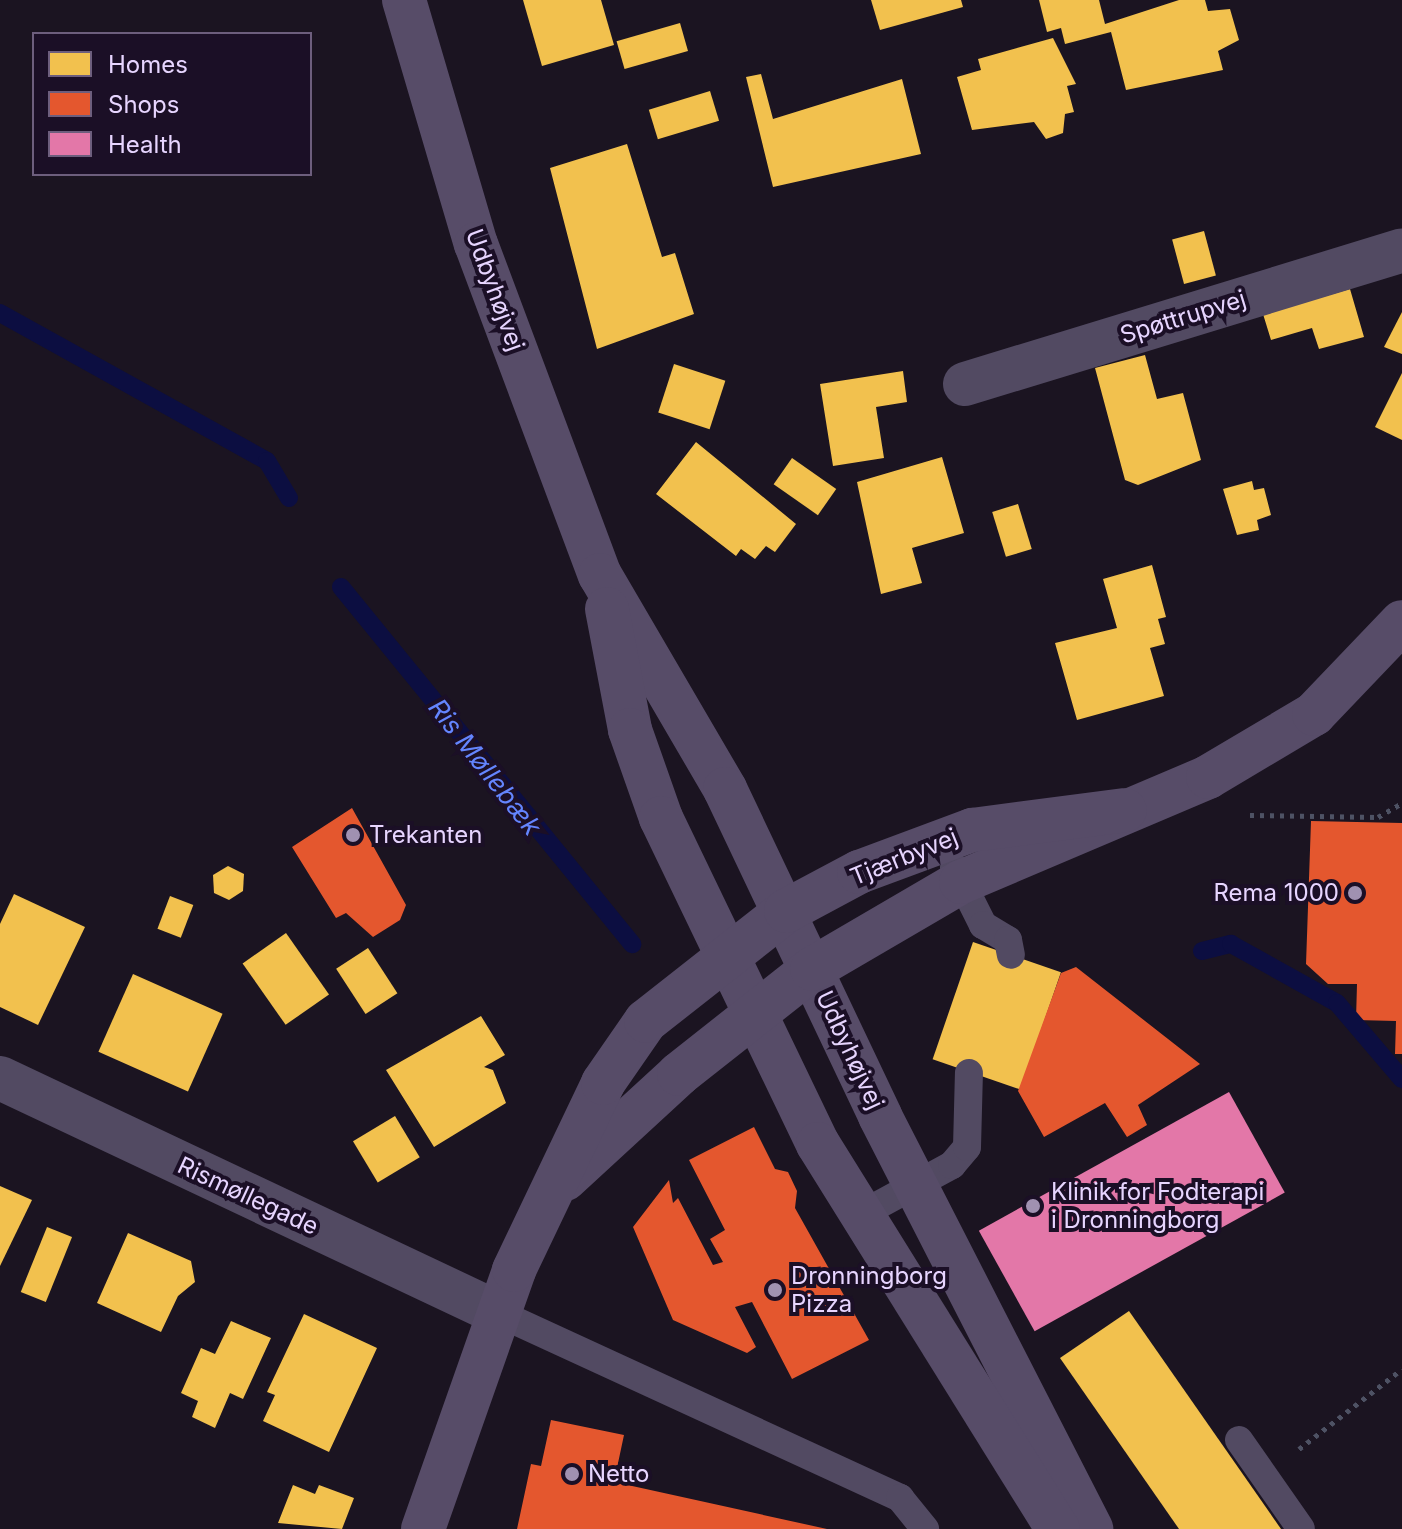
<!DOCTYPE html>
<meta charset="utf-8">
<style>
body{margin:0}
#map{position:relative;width:1402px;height:1529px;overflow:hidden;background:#1b1421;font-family:Inter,sans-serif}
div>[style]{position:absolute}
.homes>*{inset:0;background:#f2c14e;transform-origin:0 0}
.shops>*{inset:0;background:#e4572e}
.health>*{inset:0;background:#e377a8;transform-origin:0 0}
.stream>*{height:18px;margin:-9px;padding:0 9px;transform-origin:9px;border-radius:9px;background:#0c0e41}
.path>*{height:5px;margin-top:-2.5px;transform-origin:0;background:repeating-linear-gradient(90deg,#4e5264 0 4px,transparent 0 10px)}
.lane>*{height:28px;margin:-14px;padding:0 14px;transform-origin:14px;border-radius:14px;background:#524a62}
.street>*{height:44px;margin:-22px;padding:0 22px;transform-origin:22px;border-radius:22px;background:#524a62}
.secondary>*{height:44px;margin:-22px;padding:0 22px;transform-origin:22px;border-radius:22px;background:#574c68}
.dots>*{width:22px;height:22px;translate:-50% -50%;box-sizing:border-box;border:4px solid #1b0f26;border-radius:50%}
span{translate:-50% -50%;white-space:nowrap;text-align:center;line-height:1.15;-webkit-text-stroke:8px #1b0f26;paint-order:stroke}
.street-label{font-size:24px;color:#e7d5ff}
.poi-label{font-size:24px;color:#e7d5ff}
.left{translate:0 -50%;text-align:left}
.right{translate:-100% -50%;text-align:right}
.water-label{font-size:26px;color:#6485fe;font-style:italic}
.legend{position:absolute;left:32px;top:32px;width:280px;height:144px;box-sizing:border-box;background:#1b0f26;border:2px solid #6d5e7d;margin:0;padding:10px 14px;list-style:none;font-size:24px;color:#e7d5ff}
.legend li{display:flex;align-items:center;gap:16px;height:40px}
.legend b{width:40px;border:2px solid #6d5e7d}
</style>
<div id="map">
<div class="homes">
<div style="clip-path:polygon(523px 0,601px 0,614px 45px,542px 66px)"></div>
<div style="clip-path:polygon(871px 0,961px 0,963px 7px,880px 30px)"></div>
<div style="clip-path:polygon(1039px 0,1099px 0,1105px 24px,1179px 0,1205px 0,1208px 11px,1230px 9px,1239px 40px,1218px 51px,1223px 70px,1126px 90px,1111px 32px,1065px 44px,1061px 28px,1047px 32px)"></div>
<div style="left:680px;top:23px;width:29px;height:66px;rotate:74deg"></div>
<div style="clip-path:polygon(1053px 38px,1076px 84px,1067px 86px,1074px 112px,1065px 114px,1063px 133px,1046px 139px,1034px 122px,972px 130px,957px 77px,981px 70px,978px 59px)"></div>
<div style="clip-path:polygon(761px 74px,773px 119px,902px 79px,921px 154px,773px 187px,746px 77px)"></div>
<div style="left:710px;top:91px;width:31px;height:64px;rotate:73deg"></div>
<div style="clip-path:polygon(627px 144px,662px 257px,675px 253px,694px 314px,597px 349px,550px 168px)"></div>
<div style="left:1204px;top:231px;width:46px;height:33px;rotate:75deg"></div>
<div style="clip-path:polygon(1350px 289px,1364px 337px,1319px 349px,1312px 328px,1271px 340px,1263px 314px)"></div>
<div style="clip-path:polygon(1402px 312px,1402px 354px,1384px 347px)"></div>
<div style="clip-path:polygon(1145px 355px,1157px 399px,1183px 393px,1201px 460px,1138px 485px,1125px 480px,1095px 368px)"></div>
<div style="left:674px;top:364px;width:54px;height:51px;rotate:18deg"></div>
<div style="clip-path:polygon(903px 371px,907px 402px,876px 407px,884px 458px,833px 466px,820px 384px)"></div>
<div style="clip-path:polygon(1402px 373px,1402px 440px,1375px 427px)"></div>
<div style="clip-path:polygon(696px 442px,796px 524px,775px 552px,766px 546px,755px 559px,741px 549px,736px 556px,656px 494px)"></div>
<div style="clip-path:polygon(942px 457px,964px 533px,912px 548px,922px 583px,881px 594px,857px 482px)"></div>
<div style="left:792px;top:458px;width:54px;height:32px;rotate:35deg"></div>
<div style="clip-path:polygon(1252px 481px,1254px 490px,1264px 488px,1271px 515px,1257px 520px,1259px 530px,1237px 535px,1223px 489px)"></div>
<div style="left:1018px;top:504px;width:47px;height:27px;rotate:73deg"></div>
<div style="clip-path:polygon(1152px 565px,1166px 617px,1158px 619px,1165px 644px,1150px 648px,1164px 696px,1077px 720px,1055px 643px,1117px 628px,1103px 579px)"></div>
<div style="clip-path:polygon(228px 866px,244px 874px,243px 891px,229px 900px,214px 893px,213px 875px)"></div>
<div style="clip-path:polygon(14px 894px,85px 927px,38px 1025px,0 1007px,0 924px)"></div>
<div style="left:170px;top:896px;width:25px;height:35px;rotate:21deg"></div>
<div style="left:286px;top:933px;width:75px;height:53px;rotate:55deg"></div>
<div style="left:973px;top:942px;width:93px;height:124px;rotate:19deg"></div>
<div style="left:368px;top:948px;width:54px;height:38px;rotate:57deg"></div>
<div style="left:133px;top:974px;width:98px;height:85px;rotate:24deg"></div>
<div style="clip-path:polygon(481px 1016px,505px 1055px,484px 1067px,493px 1070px,506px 1103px,434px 1147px,386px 1070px)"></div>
<div style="left:395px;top:1116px;width:48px;height:49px;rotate:59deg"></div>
<div style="clip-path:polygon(0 1186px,32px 1200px,0 1266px)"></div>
<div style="left:47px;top:1227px;width:27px;height:70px;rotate:22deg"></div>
<div style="clip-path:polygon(128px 1233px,191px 1261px,195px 1282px,178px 1296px,161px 1332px,97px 1303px)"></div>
<div style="clip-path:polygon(1129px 1311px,1281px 1529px,1179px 1529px,1060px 1358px)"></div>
<div style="clip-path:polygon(304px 1314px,377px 1348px,329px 1452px,263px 1421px,275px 1395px,267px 1392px)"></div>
<div style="clip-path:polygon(231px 1321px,271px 1338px,243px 1399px,230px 1393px,215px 1428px,192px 1417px,198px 1401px,181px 1393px,201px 1348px,215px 1354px)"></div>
<div style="clip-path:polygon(293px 1485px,315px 1494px,319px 1485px,354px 1498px,342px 1529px,278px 1523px)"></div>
</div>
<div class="shops">
<div style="clip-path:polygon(352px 808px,406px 905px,400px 920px,373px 937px,346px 913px,336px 918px,292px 847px)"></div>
<div style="clip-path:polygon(1311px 821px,1402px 823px,1402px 1054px,1395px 1054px,1396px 1021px,1356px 1020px,1357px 984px,1328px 984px,1306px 964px)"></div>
<div style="clip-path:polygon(1076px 967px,1200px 1064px,1138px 1105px,1147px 1125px,1127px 1137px,1105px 1103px,1044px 1137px,1018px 1091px,1061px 973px)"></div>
<div style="clip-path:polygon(754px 1127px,775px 1169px,788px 1172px,797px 1191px,795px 1208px,869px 1340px,792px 1379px,752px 1302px,735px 1307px,756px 1347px,747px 1353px,673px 1320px,633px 1227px,669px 1180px,673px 1203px,678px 1198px,713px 1265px,723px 1262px,710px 1239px,725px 1230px,689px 1160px)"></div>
<div style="clip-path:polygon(551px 1420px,624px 1435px,614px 1482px,827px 1529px,517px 1529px,531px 1464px,541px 1466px)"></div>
</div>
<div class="health">
<div style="left:1229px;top:1092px;width:115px;height:286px;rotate:61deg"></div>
</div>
<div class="stream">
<div style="left:0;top:313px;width:305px;rotate:29deg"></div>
<div style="left:267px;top:461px;width:43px;rotate:59.3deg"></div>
<div style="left:341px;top:587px;width:461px;rotate:50.8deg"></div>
<div style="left:1202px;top:951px;width:30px;rotate:-14deg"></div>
<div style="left:1231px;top:944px;width:121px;rotate:29.1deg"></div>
<div style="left:1337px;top:1003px;width:100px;rotate:49.5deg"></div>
</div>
<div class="path">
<div style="left:1250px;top:815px;width:128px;rotate:0.9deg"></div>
<div style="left:1378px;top:817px;width:28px;rotate:-30deg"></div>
<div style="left:1299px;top:1449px;width:130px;rotate:-37.8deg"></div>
</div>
<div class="lane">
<div style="left:954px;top:867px;width:65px;rotate:63.4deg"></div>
<div style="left:983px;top:925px;width:29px;rotate:31deg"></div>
<div style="left:1008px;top:940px;width:15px;rotate:79deg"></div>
<div style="left:860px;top:1215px;width:105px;rotate:-28.5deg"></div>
<div style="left:952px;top:1165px;width:23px;rotate:-50deg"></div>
<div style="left:967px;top:1147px;width:74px;rotate:-88.5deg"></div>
<div style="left:496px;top:1312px;width:445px;rotate:24.7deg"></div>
<div style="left:900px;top:1498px;width:40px;rotate:51deg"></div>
<div style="left:1239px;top:1440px;width:108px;rotate:55.1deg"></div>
</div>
<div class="street">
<div style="left:965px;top:384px;width:457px;rotate:-17deg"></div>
<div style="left:0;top:1078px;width:548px;rotate:25.26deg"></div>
</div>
<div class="secondary">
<div style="left:404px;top:0;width:254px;rotate:73.6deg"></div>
<div style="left:476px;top:244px;width:353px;rotate:69.5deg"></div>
<div style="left:600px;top:575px;width:248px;rotate:59.7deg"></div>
<div style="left:725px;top:789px;width:362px;rotate:64.6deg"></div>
<div style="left:880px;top:1116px;width:464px;rotate:62.9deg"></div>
<div style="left:607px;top:609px;width:123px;rotate:79.2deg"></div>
<div style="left:630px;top:730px;width:93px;rotate:70.6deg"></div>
<div style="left:661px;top:818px;width:362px;rotate:64.3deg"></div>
<div style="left:818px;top:1144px;width:454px;rotate:58.1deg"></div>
<div style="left:565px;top:1179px;width:155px;rotate:-42.6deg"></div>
<div style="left:679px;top:1074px;width:169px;rotate:-38.3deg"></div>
<div style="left:812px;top:969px;width:173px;rotate:-30.3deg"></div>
<div style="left:961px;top:882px;width:268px;rotate:-23deg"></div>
<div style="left:1208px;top:777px;width:123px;rotate:-30.7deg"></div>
<div style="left:1314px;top:714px;width:127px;rotate:-46.3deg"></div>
<div style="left:423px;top:1529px;width:275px;rotate:-70.6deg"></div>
<div style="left:514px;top:1270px;width:207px;rotate:-64.5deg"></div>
<div style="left:603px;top:1083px;width:75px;rotate:-55.3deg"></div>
<div style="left:646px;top:1021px;width:178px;rotate:-38.2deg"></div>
<div style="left:786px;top:911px;width:83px;rotate:-28.1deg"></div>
<div style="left:859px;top:872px;width:121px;rotate:-20.4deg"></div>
<div style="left:972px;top:830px;width:154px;rotate:-7.4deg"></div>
</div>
<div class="dots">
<div style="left:353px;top:835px;background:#a091b1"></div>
<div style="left:1355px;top:893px;background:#a091b1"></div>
<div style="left:1033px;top:1206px;background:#a091b1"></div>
<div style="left:775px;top:1290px;background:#a091b1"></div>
<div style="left:572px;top:1474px;background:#a091b1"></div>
</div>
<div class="street-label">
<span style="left:495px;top:290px;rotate:70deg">Udbyhøjvej</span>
<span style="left:1183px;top:317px;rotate:-17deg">Spøttrupvej</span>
<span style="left:904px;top:857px;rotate:-22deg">Tjærbyvej</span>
<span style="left:850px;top:1050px;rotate:65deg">Udbyhøjvej</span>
<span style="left:248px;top:1196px;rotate:25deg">Rismøllegade</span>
</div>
<div class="poi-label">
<span class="left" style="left:369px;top:835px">Trekanten</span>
<span class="right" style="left:1339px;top:893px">Rema 1000</span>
<span class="left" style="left:1051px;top:1206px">Klinik for Fodterapi<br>i Dronningborg</span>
<span class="left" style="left:791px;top:1290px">Dronningborg<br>Pizza</span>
<span class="left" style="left:588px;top:1474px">Netto</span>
</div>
<div class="water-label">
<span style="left:485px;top:767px;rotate:52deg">Ris Møllebæk</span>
</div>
<ul class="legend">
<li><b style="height:22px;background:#f2c14e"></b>Homes</li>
<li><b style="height:22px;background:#e4572e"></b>Shops</li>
<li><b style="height:22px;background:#e377a8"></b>Health</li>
</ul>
</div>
